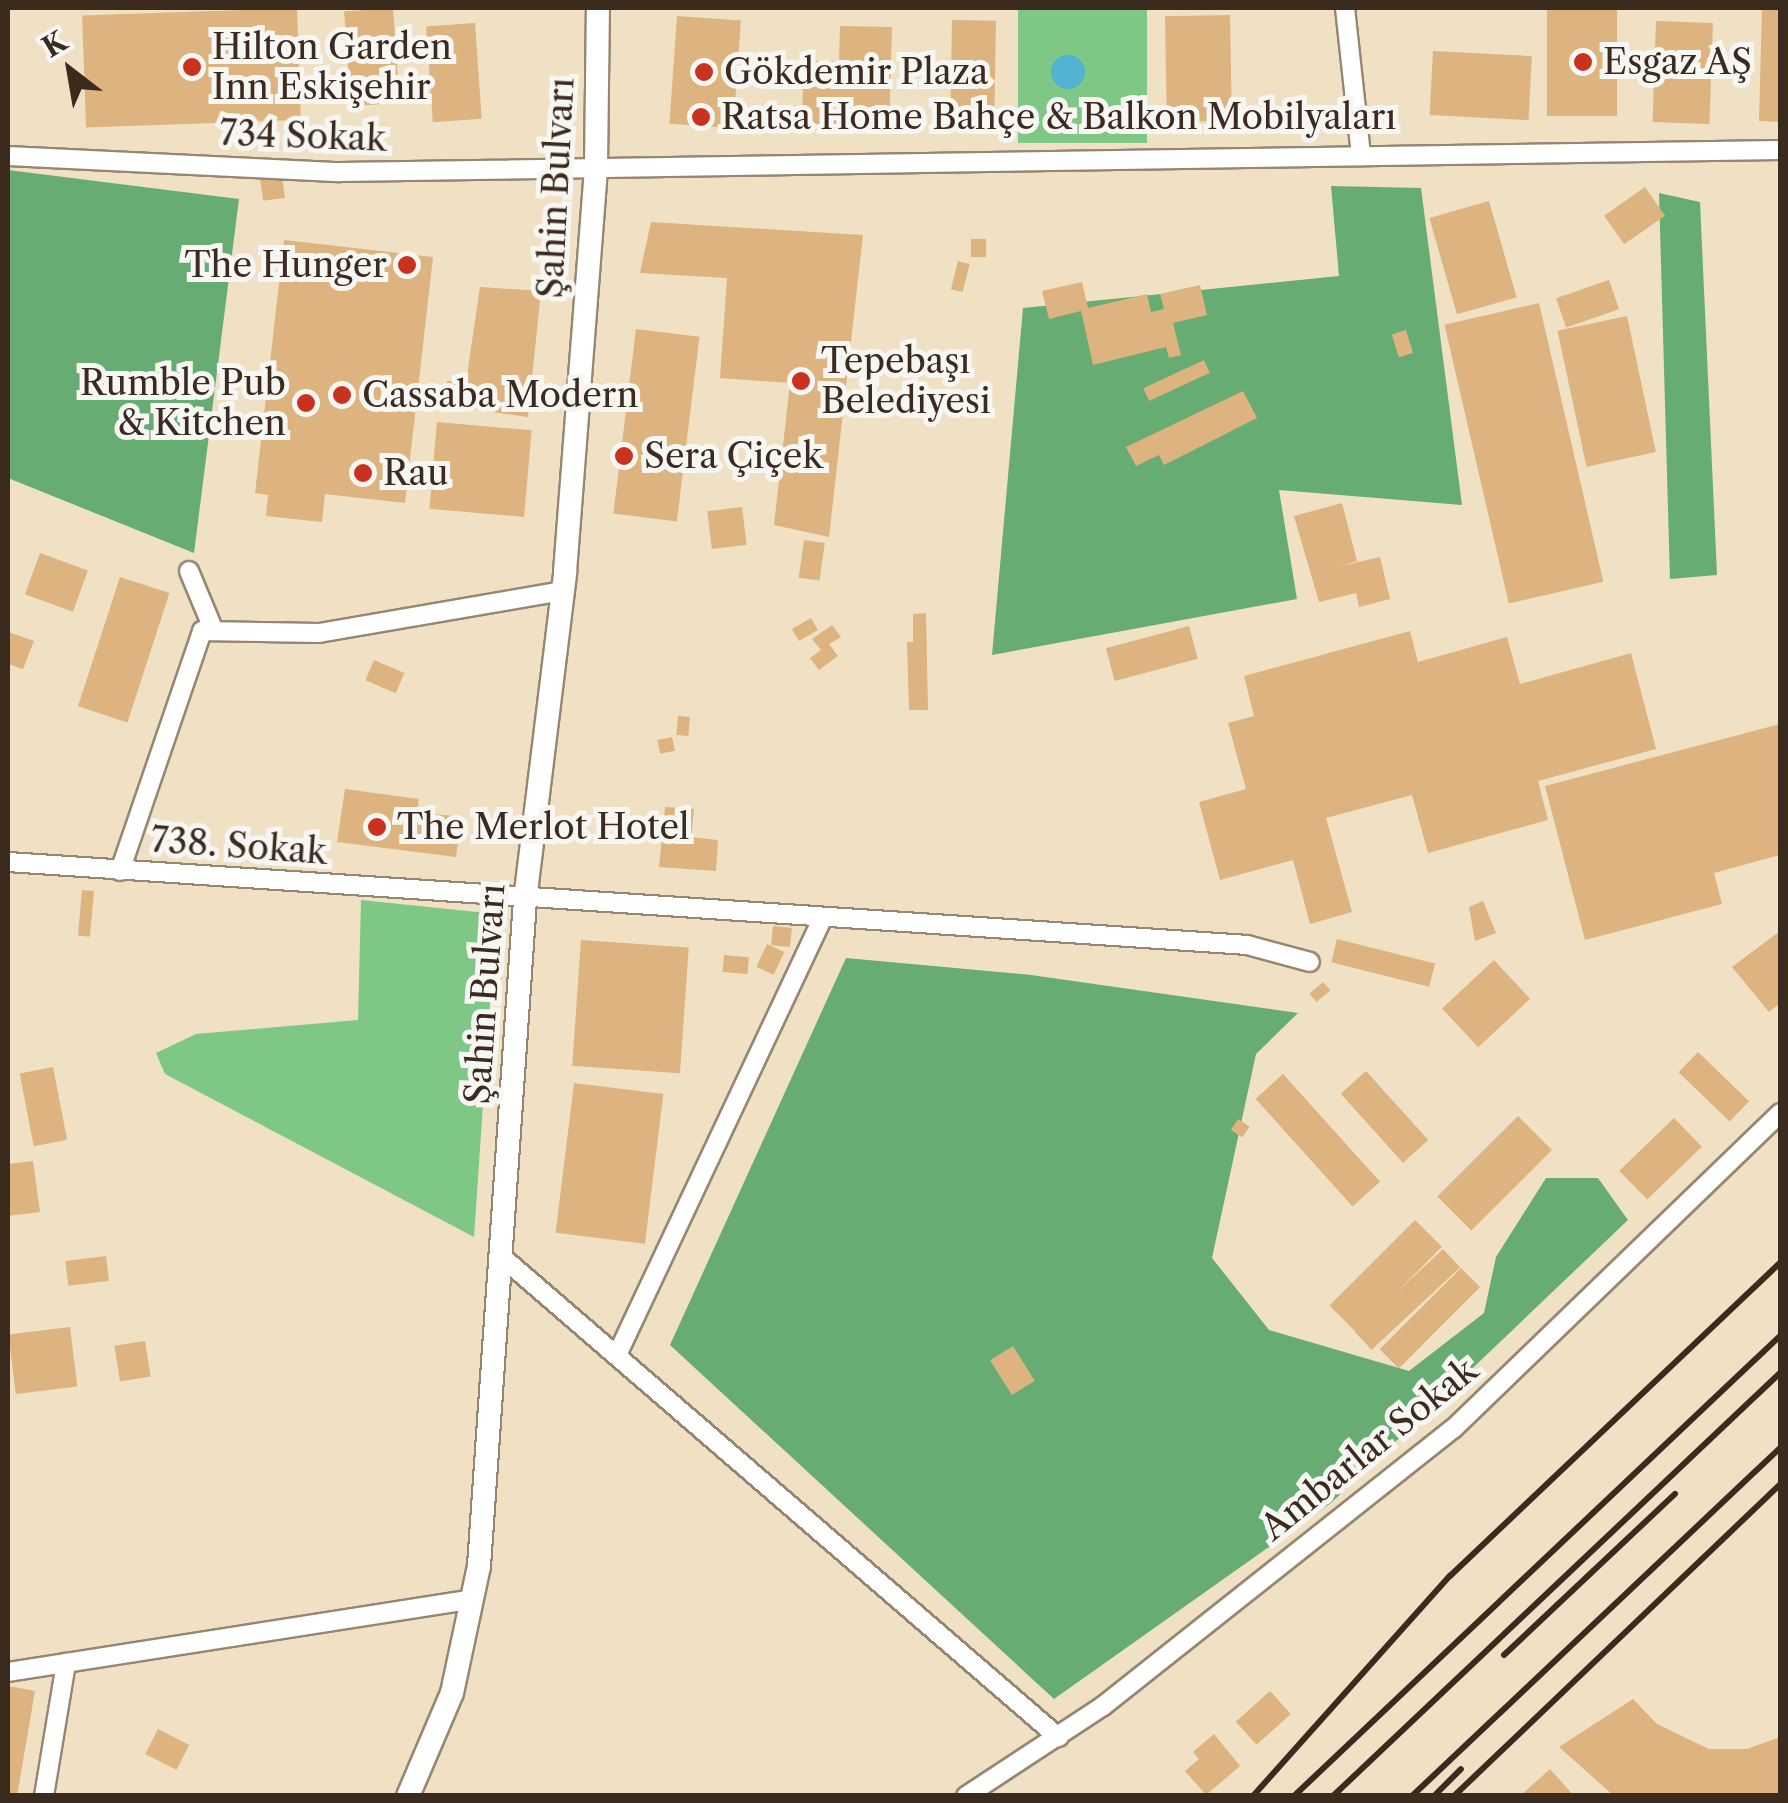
<!DOCTYPE html>
<meta charset="utf-8">
<style>
body{margin:0}
#map{position:relative;width:1788px;height:1803px;overflow:hidden;background:#f0e1c5;font-family:"Libre Caslon Text",serif}
div>[style]{position:absolute}
.green>*{inset:0;background:#7fc784;transform-origin:0 0}
.forest>*{inset:0;background:#67ac72}
.water>*{inset:0;background:#52b3d0}
.round{border-radius:50%}
.building>*{inset:0;background:#ddb37f;transform-origin:0 0}
.roads{filter:drop-shadow(2px 0 #968672) drop-shadow(-2px 0 #968672) drop-shadow(0 2px #968672) drop-shadow(0 -2px #968672)}
.minor>*{height:18px;margin:-9px;padding:0 9px;transform-origin:9px;border-radius:9px;background:#fff}
.tertiary>*{height:22px;margin:-11px;padding:0 11px;transform-origin:11px;border-radius:11px;background:#fff}
.rail>*{height:6px;margin:-3px;padding:0 3px;transform-origin:3px;border-radius:3px;background:#3b2a1e}
.dots>*{width:28px;height:28px;translate:-50% -50%;box-sizing:border-box;border:5px solid #f6f6f2;border-radius:50%}
span{translate:-50% -50%;white-space:nowrap;text-align:center;line-height:1.15;-webkit-text-stroke:10px #f6f6f2;paint-order:stroke}
.poi-label{font-size:35px;color:#3b2a1e}
.left{translate:0 -50%;text-align:left}
.right{translate:-100% -50%;text-align:right}
.street-label{font-size:35px;color:#3b2a1e}
.frame{position:absolute;inset:0;border:10px solid #3b2a1e;pointer-events:none}
.north{position:absolute;left:20px;top:20px;width:100px;height:100px;-webkit-text-stroke:8px #f6f6f2;paint-order:stroke;rotate:329deg;font-size:28px;font-weight:700;line-height:40px;text-align:center;color:#3b2a1e}
.north::after{content:'';display:block;margin:auto;width:35px;height:45px;background:#3b2a1e;clip-path:polygon(50% 0,100% 100%,50% 72%,0 100%)}
</style>
<div id="map">
<div class="green">
<div style="left:1018px;top:8px;width:129px;height:135px"></div>
<div style="clip-path:polygon(361px 900px,496px 914px,474px 1237px,165px 1074px,156px 1053px,196px 1034px,358px 1020px)"></div>
</div>
<div class="forest">
<div style="clip-path:polygon(8px 170px,239px 199px,194px 553px,8px 478px)"></div>
<div style="clip-path:polygon(1331px 186px,1421px 188px,1462px 505px,1279px 490px,1297px 599px,992px 655px,1023px 308px,1339px 276px)"></div>
<div style="clip-path:polygon(1659px 193px,1700px 202px,1717px 575px,1670px 579px)"></div>
<div style="clip-path:polygon(846px 958px,1031px 975px,1298px 1013px,1256px 1054px,1212px 1258px,1269px 1330px,1409px 1371px,1484px 1313px,1496px 1257px,1546px 1178px,1598px 1178px,1628px 1220px,1331px 1503px,1054px 1699px,670px 1345px)"></div>
</div>
<div class="water">
<div class="round" style="left:1051px;top:55px;width:34px;height:34px"></div>
</div>
<div class="building">
<div style="left:297px;top:8px;width:112px;height:215px;rotate:88deg"></div>
<div style="left:393px;top:8px;width:95px;height:49px;rotate:86deg"></div>
<div style="left:1547px;top:8px;width:70px;height:108px"></div>
<div style="clip-path:polygon(1762px 8px,1780px 9px,1780px 122px,1759px 121px)"></div>
<div style="left:1230px;top:15px;width:106px;height:65px;rotate:89deg"></div>
<div style="left:677px;top:16px;width:64px;height:108px;rotate:4deg"></div>
<div style="left:952px;top:20px;width:44px;height:93px;rotate:1deg"></div>
<div style="left:1656px;top:21px;width:57px;height:101px;rotate:2deg"></div>
<div style="left:475px;top:23px;width:96px;height:49px;rotate:86deg"></div>
<div style="clip-path:polygon(840px 26px,892px 27px,889px 131px,802px 129px,803px 79px,815px 79px,815px 61px,839px 61px)"></div>
<div style="left:1433px;top:51px;width:99px;height:64px;rotate:3deg"></div>
<div style="left:282px;top:177px;width:21px;height:22px;rotate:82deg"></div>
<div style="left:1645px;top:187px;width:35px;height:50px;rotate:55deg"></div>
<div style="left:1489px;top:201px;width:100px;height:62px;rotate:74deg"></div>
<div style="clip-path:polygon(651px 222px,863px 235px,829px 537px,774px 525px,790px 383px,720px 378px,727px 278px,640px 273px)"></div>
<div style="left:971px;top:239px;width:15px;height:18px"></div>
<div style="clip-path:polygon(284px 240px,433px 257px,405px 503px,325px 494px,322px 522px,266px 516px,268px 495px,255px 493px)"></div>
<div style="left:958px;top:261px;width:12px;height:29px;rotate:14deg"></div>
<div style="left:1609px;top:280px;width:31px;height:56px;rotate:71deg"></div>
<div style="clip-path:polygon(1082px 282px,1088px 308px,1147px 294px,1151px 312px,1164px 309px,1160px 294px,1200px 285px,1207px 315px,1173px 323px,1181px 355px,1169px 358px,1166px 347px,1093px 365px,1081px 311px,1049px 319px,1042px 291px)"></div>
<div style="clip-path:polygon(480px 287px,541px 291px,528px 417px,442px 405px,447px 381px,466px 382px)"></div>
<div style="left:1539px;top:303px;width:286px;height:97px;rotate:77deg"></div>
<div style="left:1627px;top:316px;width:139px;height:71px;rotate:78deg"></div>
<div style="left:636px;top:329px;width:64px;height:186px;rotate:7deg"></div>
<div style="left:1406px;top:330px;width:24px;height:15px;rotate:73deg"></div>
<div style="left:1204px;top:360px;width:14px;height:67px;rotate:65deg"></div>
<div style="clip-path:polygon(1243px 391px,1257px 418px,1164px 465px,1159px 455px,1136px 466px,1126px 447px)"></div>
<div style="left:437px;top:422px;width:95px;height:87px;rotate:5deg"></div>
<div style="clip-path:polygon(1342px 503px,1357px 561px,1341px 566px,1380px 557px,1390px 599px,1359px 607px,1356px 593px,1319px 602px,1294px 516px)"></div>
<div style="left:742px;top:507px;width:38px;height:35px;rotate:83deg"></div>
<div style="left:804px;top:540px;width:21px;height:38px;rotate:8deg"></div>
<div style="left:40px;top:553px;width:51px;height:44px;rotate:20deg"></div>
<div style="left:120px;top:577px;width:52px;height:136px;rotate:18deg"></div>
<div style="clip-path:polygon(926px 613px,928px 710px,909px 710px,907px 642px,913px 642px,913px 614px)"></div>
<div style="left:811px;top:618px;width:14px;height:22px;rotate:60deg"></div>
<div style="clip-path:polygon(832px 625px,841px 637px,829px 644px,838px 656px,819px 670px,810px 658px,821px 650px,812px 639px)"></div>
<div style="left:1189px;top:626px;width:34px;height:86px;rotate:75deg"></div>
<div style="clip-path:polygon(1410px 631px,1418px 662px,1507px 637px,1520px 684px,1631px 653px,1656px 749px,1538px 781px,1548px 820px,1428px 853px,1412px 795px,1326px 818px,1352px 912px,1310px 924px,1293px 860px,1220px 880px,1199px 802px,1246px 789px,1228px 723px,1254px 716px,1244px 676px)"></div>
<div style="clip-path:polygon(8px 632px,34px 641px,23px 669px,8px 664px)"></div>
<div style="left:374px;top:660px;width:33px;height:22px;rotate:23deg"></div>
<div style="left:678px;top:716px;width:12px;height:19px;rotate:5deg"></div>
<div style="clip-path:polygon(1780px 724px,1780px 855px,1714px 873px,1722px 904px,1585px 940px,1545px 786px)"></div>
<div style="left:672px;top:737px;width:14px;height:15px;rotate:78deg"></div>
<div style="clip-path:polygon(345px 789px,419px 799px,417px 812px,461px 817px,456px 857px,337px 842px)"></div>
<div style="clip-path:polygon(665px 807px,694px 809px,691px 837px,718px 840px,716px 871px,659px 867px)"></div>
<div style="left:82px;top:890px;width:12px;height:46px;rotate:5deg"></div>
<div style="clip-path:polygon(1483px 901px,1496px 933px,1475px 941px,1469px 907px)"></div>
<div style="left:773px;top:926px;width:19px;height:19px;rotate:6deg"></div>
<div style="clip-path:polygon(1780px 931px,1780px 1003px,1769px 1012px,1732px 967px)"></div>
<div style="left:1337px;top:939px;width:101px;height:24px;rotate:14deg"></div>
<div style="left:581px;top:940px;width:108px;height:126px;rotate:4deg"></div>
<div style="left:767px;top:944px;width:19px;height:25px;rotate:25deg"></div>
<div style="left:724px;top:955px;width:25px;height:17px;rotate:5deg"></div>
<div style="left:1494px;top:960px;width:53px;height:71px;rotate:47deg"></div>
<div style="left:1323px;top:982px;width:11px;height:18px;rotate:49deg"></div>
<div style="left:1698px;top:1052px;width:71px;height:28px;rotate:44deg"></div>
<div style="left:53px;top:1067px;width:74px;height:34px;rotate:79deg"></div>
<div style="left:1366px;top:1071px;width:93px;height:34px;rotate:48deg"></div>
<div style="left:1283px;top:1074px;width:145px;height:37px;rotate:48deg"></div>
<div style="left:574px;top:1083px;width:90px;height:151px;rotate:7deg"></div>
<div style="left:1518px;top:1116px;width:48px;height:114px;rotate:45deg"></div>
<div style="left:1674px;top:1118px;width:40px;height:76px;rotate:46deg"></div>
<div style="left:1238px;top:1119px;width:14px;height:13px;rotate:34deg"></div>
<div style="clip-path:polygon(33px 1161px,40px 1212px,8px 1216px,8px 1164px)"></div>
<div style="left:1415px;top:1220px;width:38px;height:121px;rotate:45deg"></div>
<div style="left:1443px;top:1249px;width:25px;height:121px;rotate:47deg"></div>
<div style="left:106px;top:1256px;width:25px;height:41px;rotate:83deg"></div>
<div style="left:1461px;top:1268px;width:27px;height:115px;rotate:45deg"></div>
<div style="left:70px;top:1327px;width:60px;height:62px;rotate:83deg"></div>
<div style="left:145px;top:1341px;width:36px;height:31px;rotate:81deg"></div>
<div style="left:1013px;top:1346px;width:41px;height:27px;rotate:58deg"></div>
<div style="clip-path:polygon(8px 1686px,35px 1691px,17px 1796px,8px 1796px)"></div>
<div style="left:1270px;top:1691px;width:31px;height:46px;rotate:48deg"></div>
<div style="clip-path:polygon(1633px 1699px,1657px 1724px,1709px 1749px,1747px 1749px,1780px 1737px,1780px 1796px,1614px 1796px,1559px 1747px)"></div>
<div style="left:158px;top:1729px;width:35px;height:28px;rotate:27deg"></div>
<div style="clip-path:polygon(1214px 1734px,1240px 1766px,1206px 1795px,1185px 1771px,1199px 1759px,1193px 1752px)"></div>
<div style="clip-path:polygon(1550px 1769px,1574px 1796px,1520px 1796px)"></div>
</div>
<div class="roads">
<div class="minor">
<div style="left:1345px;top:8px;width:149px;rotate:83.8deg"></div>
<div style="left:8px;top:156px;width:332px;rotate:2.8deg"></div>
<div style="left:340px;top:172px;width:1440px;rotate:-0.88deg"></div>
<div style="left:189px;top:571px;width:65px;rotate:67.4deg"></div>
<div style="left:8px;top:862px;width:1242px;rotate:3.83deg"></div>
<div style="left:1247px;top:945px;width:65px;rotate:15.1deg"></div>
<div style="left:120px;top:871px;width:254px;rotate:-71.1deg"></div>
<div style="left:202px;top:631px;width:117px;rotate:1deg"></div>
<div style="left:319px;top:633px;width:248px;rotate:-9.8deg"></div>
<div style="left:502px;top:1257px;width:735px;rotate:40.8deg"></div>
<div style="left:617px;top:1355px;width:482px;rotate:-64.8deg"></div>
<div style="left:8px;top:1672px;width:471px;rotate:-8.9deg"></div>
<div style="left:44px;top:1796px;width:135px;rotate:-80.6deg"></div>
<div style="left:966px;top:1796px;width:164px;rotate:-33.3deg"></div>
<div style="left:1103px;top:1706px;width:446px;rotate:-38.4deg"></div>
<div style="left:1453px;top:1429px;width:455px;rotate:-44deg"></div>
</div>
<div class="tertiary">
<div style="left:408px;top:1796px;width:112px;rotate:-66.9deg"></div>
<div style="left:452px;top:1693px;width:130px;rotate:-78deg"></div>
<div style="left:479px;top:1566px;width:668px;rotate:-86.05deg"></div>
<div style="left:525px;top:900px;width:330px;rotate:-83deg"></div>
<div style="left:565px;top:572px;width:407px;rotate:-85.6deg"></div>
<div style="left:596px;top:166px;width:158px;rotate:-89.3deg"></div>
</div>
</div>
<div class="rail">
<div style="left:1504px;top:1655px;width:235px;rotate:-43.3deg"></div>
<div style="left:1253px;top:1796px;width:295px;rotate:-48.2deg"></div>
<div style="left:1450px;top:1576px;width:455px;rotate:-43.5deg"></div>
<div style="left:1294px;top:1796px;width:669px;rotate:-43.43deg"></div>
<div style="left:1333px;top:1796px;width:615px;rotate:-43.42deg"></div>
<div style="left:1412px;top:1796px;width:506px;rotate:-43.4deg"></div>
<div style="left:1434px;top:1796px;width:38px;rotate:-45deg"></div>
<div style="left:1454px;top:1796px;width:451px;rotate:-43.7deg"></div>
</div>
<div class="dots">
<div style="left:1583px;top:62px;background:#c8321e"></div>
<div style="left:192px;top:67px;background:#c8321e"></div>
<div style="left:704px;top:72px;background:#c8321e"></div>
<div style="left:701px;top:117px;background:#c8321e"></div>
<div style="left:407px;top:265px;background:#c8321e"></div>
<div style="left:801px;top:381px;background:#c8321e"></div>
<div style="left:342px;top:395px;background:#c8321e"></div>
<div style="left:306px;top:403px;background:#c8321e"></div>
<div style="left:624px;top:456px;background:#c8321e"></div>
<div style="left:363px;top:473px;background:#c8321e"></div>
<div style="left:377px;top:827px;background:#c8321e"></div>
</div>
<div class="poi-label">
<span class="left" style="left:212px;top:67px">Hilton Garden<br>Inn Eskişehir</span>
<span class="left" style="left:1603px;top:62px">Esgaz AŞ</span>
<span class="left" style="left:724px;top:72px">Gökdemir Plaza</span>
<span class="left" style="left:721px;top:117px">Ratsa Home Bahçe &amp; Balkon Mobilyaları</span>
<span class="right" style="left:387px;top:265px">The Hunger</span>
<span class="left" style="left:821px;top:381px">Tepebaşı<br>Belediyesi</span>
<span class="right" style="left:286px;top:403px">Rumble Pub<br>&amp; Kitchen</span>
<span class="left" style="left:362px;top:395px">Cassaba Modern</span>
<span class="left" style="left:644px;top:456px">Sera Çiçek</span>
<span class="left" style="left:383px;top:473px">Rau</span>
<span class="left" style="left:397px;top:827px">The Merlot Hotel</span>
</div>
<div class="street-label">
<span style="left:303px;top:136px;rotate:2deg">734 Sokak</span>
<span style="left:556px;top:188px;rotate:-87deg">Şahin Bulvarı</span>
<span style="left:239px;top:846px;rotate:4deg">738. Sokak</span>
<span style="left:485px;top:994px;rotate:-86deg">Şahin Bulvarı</span>
<span style="left:1369px;top:1449px;rotate:-39deg">Ambarlar Sokak</span>
</div>
<div class="frame"></div>
<div class="north">K</div>
</div>
